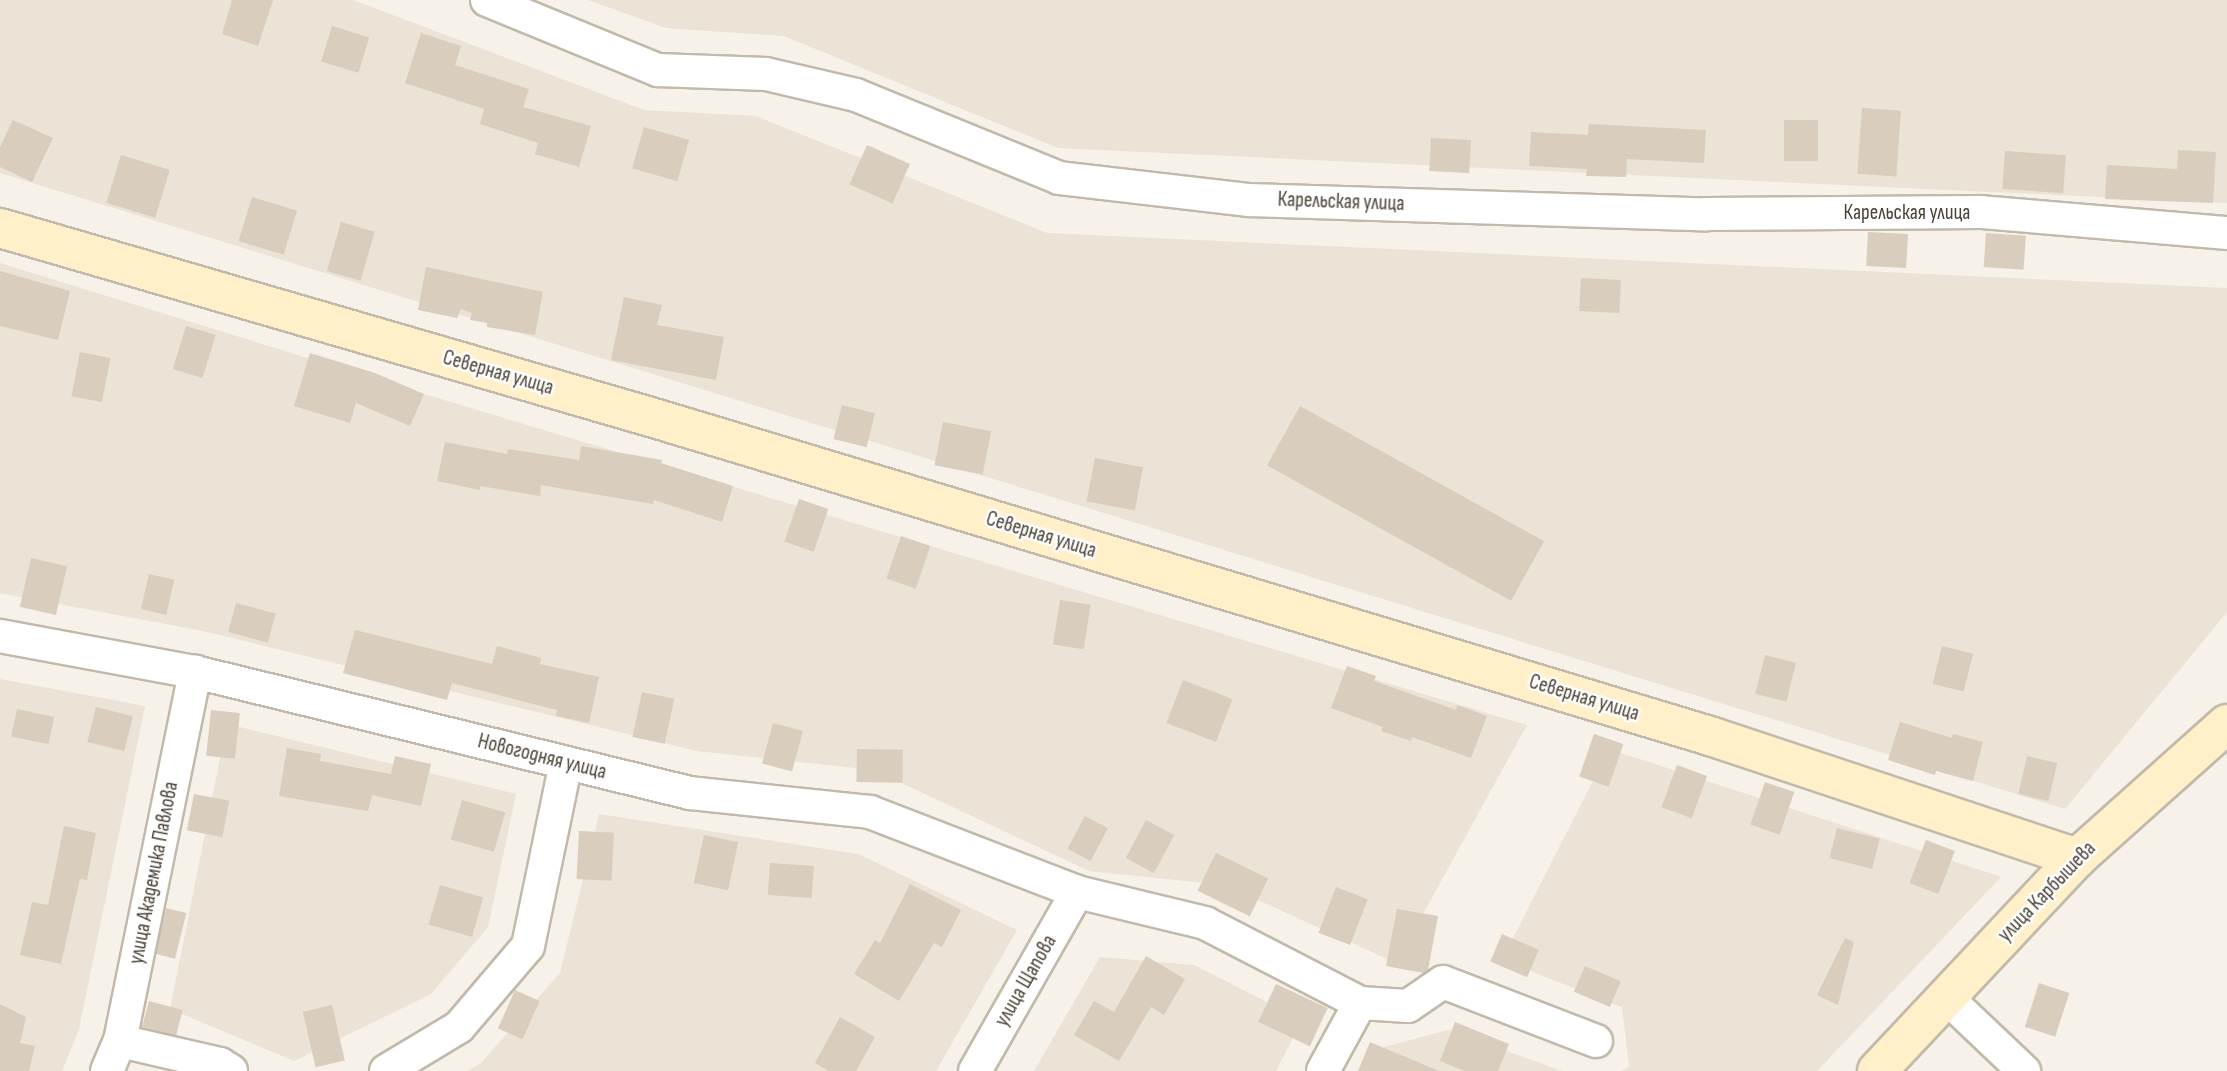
<!DOCTYPE html>
<meta charset="utf-8">
<style>
body{margin:0}
#map{position:relative;width:2227px;height:1071px;overflow:hidden;background:#f6f1e9;font-family:"Sofia Sans Condensed",sans-serif}
div>[style]{position:absolute}
.residential>*{inset:0;background:#eae3d6}
.building>*{inset:0;background:#d9cdbd;transform-origin:0 0}
.roads{filter:drop-shadow(2px 0 #c2b9aa) drop-shadow(-2px 0 #c2b9aa) drop-shadow(0 2px #c2b9aa) drop-shadow(0 -2px #c2b9aa)}
.minor>*{height:32px;margin:-16px;padding:0 16px;transform-origin:16px;border-radius:16px;background:#fff}
.secondary>*{height:38px;margin:-19px;padding:0 19px;transform-origin:19px;border-radius:19px;background:#fff0ca}
span{translate:-50% -50%;white-space:nowrap;text-align:center;line-height:1.15;-webkit-text-stroke:5px #fff;paint-order:stroke}
.street-label{font-size:21px;color:#4b4236}
</style>
<div id="map">
<div class="residential">
<div style="clip-path:polygon(0 0,353px 0,644px 110px,756px 116px,1047px 233px,2227px 288px,2227px 612px,2065px 809px,0 173px)"></div>
<div style="clip-path:polygon(588px 0,2227px 0,2227px 203px,1058px 148px,784px 36px,666px 28px)"></div>
<div style="clip-path:polygon(0 263px,424px 394px,1527px 725px,1396px 963px,1225px 885px,1089px 871px,874px 770px,697px 751px,203px 631px,0 593px)"></div>
<div style="clip-path:polygon(0 679px,145px 706px,79px 1029px,62px 1071px,0 1071px)"></div>
<div style="clip-path:polygon(227px 724px,516px 794px,488px 927px,431px 994px,294px 1061px,170px 1009px)"></div>
<div style="clip-path:polygon(1609px 749px,2001px 877px,1817px 1071px,1621px 1071px,1629px 1067px,1622px 1007px,1502px 960px)"></div>
<div style="clip-path:polygon(599px 814px,858px 854px,1017px 930px,936px 1071px,467px 1071px,481px 1063px,560px 973px)"></div>
<div style="clip-path:polygon(1100px 957px,1194px 965px,1302px 1020px,1276px 1071px,1034px 1071px)"></div>
<div style="clip-path:polygon(1448px 1030px,1562px 1071px,1371px 1071px,1384px 1047px)"></div>
</div>
<div class="building">
<div style="clip-path:polygon(232px 0,273px 0,258px 46px,222px 34px)"></div>
<div style="left:332px;top:26px;width:39px;height:37px;rotate:17deg"></div>
<div style="clip-path:polygon(421px 33px,461px 46px,455px 65px,529px 89px,523px 107px,591px 126px,579px 167px,535px 154px,538px 143px,480px 124px,484px 109px,405px 83px)"></div>
<div style="left:1862px;top:108px;width:39px;height:66px;rotate:4deg"></div>
<div style="clip-path:polygon(13px 120px,53px 138px,32px 182px,0 167px,0 147px)"></div>
<div style="left:1784px;top:120px;width:34px;height:41px"></div>
<div style="clip-path:polygon(1589px 124px,1706px 130px,1704px 163px,1627px 159px,1626px 177px,1586px 176px,1587px 169px,1529px 166px,1531px 132px,1588px 135px)"></div>
<div style="left:644px;top:127px;width:47px;height:43px;rotate:16deg"></div>
<div style="left:1431px;top:138px;width:40px;height:33px;rotate:3deg"></div>
<div style="left:867px;top:145px;width:47px;height:43px;rotate:24deg"></div>
<div style="clip-path:polygon(2178px 150px,2216px 152px,2213px 203px,2105px 199px,2107px 165px,2177px 169px)"></div>
<div style="left:2005px;top:151px;width:61px;height:38px;rotate:4deg"></div>
<div style="left:121px;top:155px;width:51px;height:50px;rotate:17deg"></div>
<div style="left:252px;top:197px;width:47px;height:46px;rotate:17deg"></div>
<div style="left:341px;top:222px;width:35px;height:51px;rotate:16deg"></div>
<div style="left:1868px;top:232px;width:40px;height:34px;rotate:3deg"></div>
<div style="left:1986px;top:233px;width:40px;height:34px;rotate:4deg"></div>
<div style="clip-path:polygon(426px 267px,543px 292px,535px 335px,487px 327px,487px 323px,470px 320px,472px 313px,461px 309px,457px 318px,418px 310px)"></div>
<div style="clip-path:polygon(0 271px,70px 291px,58px 340px,0 326px)"></div>
<div style="left:1581px;top:278px;width:40px;height:33px;rotate:3deg"></div>
<div style="clip-path:polygon(624px 297px,662px 305px,657px 325px,724px 337px,716px 380px,611px 360px)"></div>
<div style="left:186px;top:326px;width:31px;height:45px;rotate:17deg"></div>
<div style="left:80px;top:352px;width:31px;height:45px;rotate:11deg"></div>
<div style="clip-path:polygon(310px 353px,375px 373px,424px 394px,410px 426px,356px 403px,350px 423px,294px 406px)"></div>
<div style="left:842px;top:405px;width:34px;height:35px;rotate:14deg"></div>
<div style="left:1300px;top:406px;width:279px;height:68px;rotate:29deg"></div>
<div style="left:943px;top:422px;width:49px;height:44px;rotate:11deg"></div>
<div style="clip-path:polygon(445px 442px,507px 454px,508px 449px,579px 460px,581px 446px,662px 460px,661px 463px,733px 486px,722px 522px,654px 500px,653px 504px,541px 485px,540px 496px,480px 486px,480px 490px,437px 481px)"></div>
<div style="left:1095px;top:458px;width:49px;height:44px;rotate:11deg"></div>
<div style="left:799px;top:499px;width:31px;height:45px;rotate:19deg"></div>
<div style="left:901px;top:536px;width:31px;height:45px;rotate:19deg"></div>
<div style="left:31px;top:558px;width:37px;height:50px;rotate:13deg"></div>
<div style="left:149px;top:574px;width:26px;height:36px;rotate:13deg"></div>
<div style="left:1060px;top:600px;width:31px;height:45px;rotate:9deg"></div>
<div style="left:236px;top:603px;width:41px;height:30px;rotate:15deg"></div>
<div style="clip-path:polygon(355px 630px,492px 664px,497px 646px,541px 658px,540px 664px,599px 677px,589px 723px,556px 716px,557px 710px,452px 683px,447px 700px,343px 673px)"></div>
<div style="left:1942px;top:646px;width:32px;height:39px;rotate:14deg"></div>
<div style="left:1765px;top:655px;width:32px;height:40px;rotate:14deg"></div>
<div style="clip-path:polygon(1347px 666px,1376px 676px,1374px 681px,1456px 710px,1457px 705px,1487px 716px,1471px 758px,1412px 737px,1411px 741px,1381px 731px,1383px 727px,1331px 708px)"></div>
<div style="left:1183px;top:680px;width:53px;height:46px;rotate:21deg"></div>
<div style="left:642px;top:692px;width:33px;height:46px;rotate:12deg"></div>
<div style="left:96px;top:707px;width:38px;height:36px;rotate:14deg"></div>
<div style="left:17px;top:709px;width:38px;height:28px;rotate:12deg"></div>
<div style="left:211px;top:710px;width:29px;height:46px;rotate:6deg"></div>
<div style="clip-path:polygon(1900px 722px,1952px 738px,1953px 734px,1983px 742px,1973px 781px,1936px 771px,1935px 775px,1888px 760px)"></div>
<div style="left:773px;top:723px;width:31px;height:42px;rotate:15deg"></div>
<div style="left:1594px;top:734px;width:31px;height:45px;rotate:19deg"></div>
<div style="clip-path:polygon(287px 748px,321px 754px,320px 761px,391px 774px,395px 756px,431px 764px,421px 806px,372px 795px,368px 811px,279px 796px)"></div>
<div style="left:857px;top:749px;width:46px;height:33px;rotate:1deg"></div>
<div style="left:2027px;top:756px;width:31px;height:39px;rotate:13deg"></div>
<div style="left:1677px;top:765px;width:32px;height:45px;rotate:20deg"></div>
<div style="left:1765px;top:782px;width:31px;height:45px;rotate:19deg"></div>
<div style="left:194px;top:794px;width:36px;height:37px;rotate:11deg"></div>
<div style="left:462px;top:800px;width:45px;height:41px;rotate:16deg"></div>
<div style="left:1085px;top:816px;width:26px;height:37px;rotate:28deg"></div>
<div style="left:1146px;top:820px;width:32px;height:43px;rotate:28deg"></div>
<div style="clip-path:polygon(64px 826px,96px 833px,87px 880px,80px 879px,61px 964px,20px 955px,32px 902px,48px 905px)"></div>
<div style="left:1837px;top:828px;width:44px;height:31px;rotate:14deg"></div>
<div style="left:579px;top:831px;width:35px;height:48px;rotate:3deg"></div>
<div style="left:704px;top:835px;width:35px;height:49px;rotate:12deg"></div>
<div style="left:1926px;top:840px;width:31px;height:46px;rotate:21deg"></div>
<div style="left:1216px;top:853px;width:58px;height:42px;rotate:26deg"></div>
<div style="left:770px;top:863px;width:44px;height:32px;rotate:4deg"></div>
<div style="clip-path:polygon(910px 884px,961px 910px,942px 947px,934px 943px,899px 1001px,854px 974px,875px 940px,880px 943px)"></div>
<div style="left:440px;top:885px;width:45px;height:41px;rotate:16deg"></div>
<div style="left:1336px;top:887px;width:34px;height:49px;rotate:21deg"></div>
<div style="left:166px;top:908px;width:21px;height:47px;rotate:14deg"></div>
<div style="clip-path:polygon(1397px 909px,1438px 916px,1428px 970px,1424px 973px,1386px 966px)"></div>
<div style="left:1502px;top:934px;width:40px;height:30px;rotate:23deg"></div>
<div style="clip-path:polygon(1845px 938px,1854px 942px,1838px 1005px,1817px 995px)"></div>
<div style="clip-path:polygon(1146px 956px,1185px 979px,1164px 1015px,1151px 1007px,1119px 1061px,1074px 1035px,1094px 1001px,1114px 1012px)"></div>
<div style="left:1585px;top:966px;width:39px;height:28px;rotate:23deg"></div>
<div style="left:2039px;top:983px;width:32px;height:46px;rotate:18deg"></div>
<div style="left:1276px;top:984px;width:57px;height:42px;rotate:25deg"></div>
<div style="left:515px;top:990px;width:27px;height:42px;rotate:24deg"></div>
<div style="left:149px;top:1001px;width:35px;height:27px;rotate:15deg"></div>
<div style="clip-path:polygon(0 1004px,26px 1017px,20px 1043px,35px 1046px,29px 1071px,0 1071px)"></div>
<div style="left:332px;top:1005px;width:57px;height:30px;rotate:77deg"></div>
<div style="clip-path:polygon(840px 1017px,875px 1037px,856px 1071px,829px 1071px,815px 1063px)"></div>
<div style="clip-path:polygon(1455px 1022px,1509px 1044px,1498px 1071px,1465px 1071px,1440px 1061px)"></div>
<div style="clip-path:polygon(1370px 1042px,1439px 1071px,1358px 1071px)"></div>
</div>
<div class="roads">
<div class="minor">
<div style="left:487px;top:0;width:185px;rotate:22.3deg"></div>
<div style="left:658px;top:70px;width:108px;rotate:2.1deg"></div>
<div style="left:766px;top:74px;width:92px;rotate:13.1deg"></div>
<div style="left:856px;top:95px;width:219px;rotate:22.2deg"></div>
<div style="left:1059px;top:178px;width:191px;rotate:6.6deg"></div>
<div style="left:1249px;top:200px;width:458px;rotate:1.8deg"></div>
<div style="left:1707px;top:214px;width:274px;rotate:-0.4deg"></div>
<div style="left:1981px;top:212px;width:247px;rotate:4.9deg"></div>
<div style="left:0;top:636px;width:198px;rotate:10.5deg"></div>
<div style="left:195px;top:672px;width:510px;rotate:13.74deg"></div>
<div style="left:690px;top:793px;width:181px;rotate:6deg"></div>
<div style="left:870px;top:812px;width:222px;rotate:21.1deg"></div>
<div style="left:1077px;top:892px;width:132px;rotate:13.6deg"></div>
<div style="left:1205px;top:923px;width:174px;rotate:27.3deg"></div>
<div style="left:1360px;top:1003px;width:48px;rotate:3.6deg"></div>
<div style="left:1408px;top:1006px;width:42px;rotate:-34.4deg"></div>
<div style="left:1443px;top:982px;width:164px;rotate:21.1deg"></div>
<div style="left:1946px;top:997px;width:108px;rotate:43.5deg"></div>
<div style="left:120px;top:1041px;width:103px;rotate:13deg"></div>
<div style="left:220px;top:1064px;width:13px;rotate:32deg"></div>
<div style="left:107px;top:1071px;width:33px;rotate:-67deg"></div>
<div style="left:120px;top:1041px;width:377px;rotate:-78.5deg"></div>
<div style="left:386px;top:1071px;width:85px;rotate:-31.1deg"></div>
<div style="left:459px;top:1027px;width:106px;rotate:-49.6deg"></div>
<div style="left:528px;top:946px;width:187px;rotate:-78.3deg"></div>
<div style="left:975px;top:1071px;width:206px;rotate:-60.3deg"></div>
<div style="left:1323px;top:1071px;width:77px;rotate:-61.4deg"></div>
</div>
<div class="secondary">
<div style="left:0;top:228px;width:681px;rotate:16.2deg"></div>
<div style="left:654px;top:418px;width:1103px;rotate:16.76deg"></div>
<div style="left:1710px;top:736px;width:387px;rotate:18.4deg"></div>
<div style="left:1877px;top:1071px;width:292px;rotate:-46.8deg"></div>
<div style="left:2077px;top:858px;width:201px;rotate:-41.8deg"></div>
</div>
</div>
<div class="street-label">
<span style="left:1341px;top:202px;rotate:2deg">Карельская улица</span>
<span style="left:1907px;top:213px">Карельская улица</span>
<span style="left:498px;top:373px;rotate:16deg">Северная улица</span>
<span style="left:1041px;top:535px;rotate:17deg">Северная улица</span>
<span style="left:1584px;top:698px;rotate:17deg">Северная улица</span>
<span style="left:542px;top:757px;rotate:14deg">Новогодняя улица</span>
<span style="left:154px;top:873px;rotate:-79deg">улица Академика Павлова</span>
<span style="left:2047px;top:892px;rotate:-46deg">улица Карбышева</span>
<span style="left:1026px;top:981px;rotate:-60deg">улица Щапова</span>
</div>
</div>
